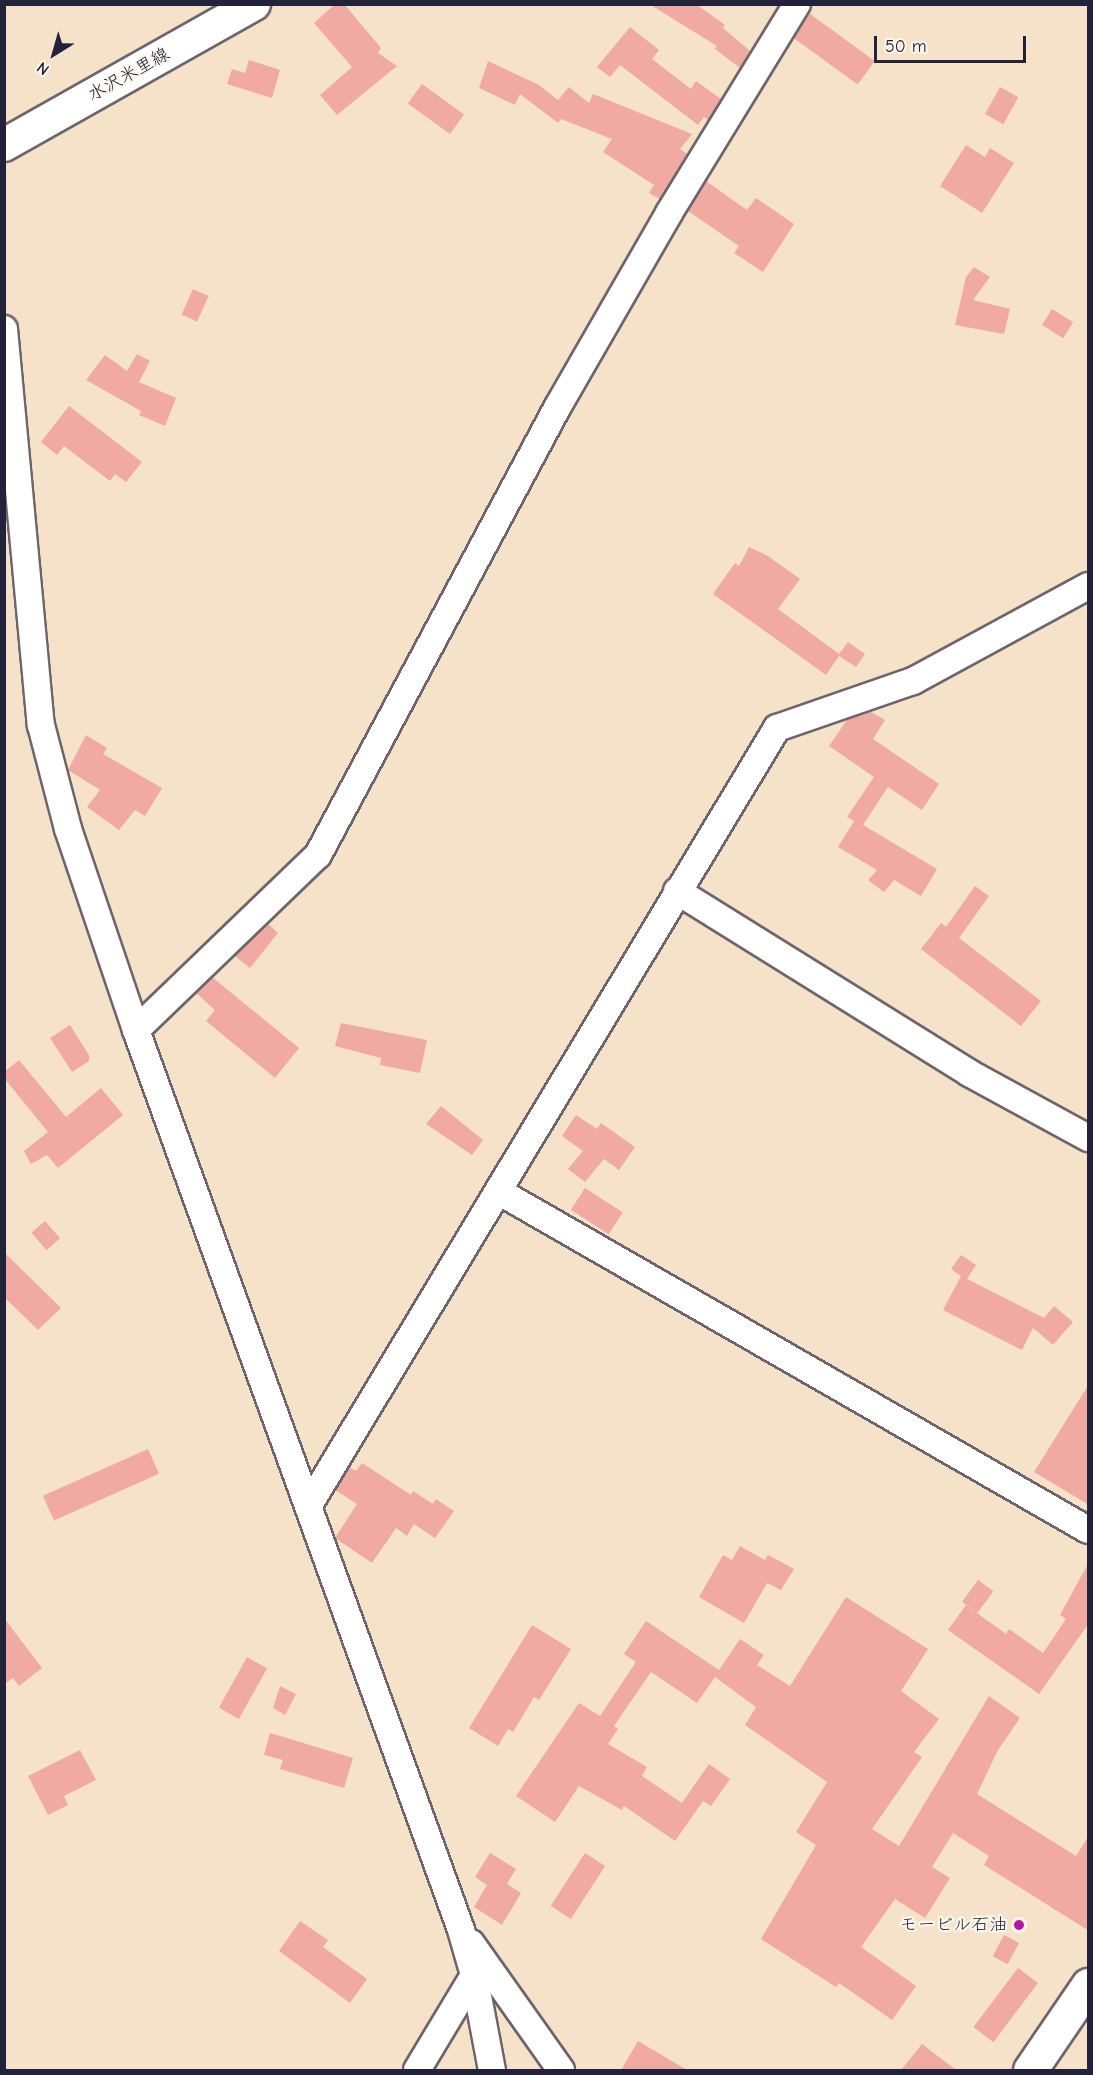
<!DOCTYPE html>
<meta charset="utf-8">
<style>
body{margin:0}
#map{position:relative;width:1093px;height:2075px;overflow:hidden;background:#f5e2c8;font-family:"Comic Neue","Klee One",sans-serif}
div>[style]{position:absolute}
.building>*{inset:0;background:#f0aaa1;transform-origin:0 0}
.roads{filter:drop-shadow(2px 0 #6c656c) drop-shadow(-2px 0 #6c656c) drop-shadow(0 2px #6c656c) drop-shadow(0 -2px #6c656c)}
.minor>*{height:26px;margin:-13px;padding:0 13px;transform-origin:13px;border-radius:13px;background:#fff}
.major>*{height:32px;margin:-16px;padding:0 16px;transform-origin:16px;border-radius:16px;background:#fff}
.highway>*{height:33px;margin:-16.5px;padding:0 16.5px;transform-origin:16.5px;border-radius:16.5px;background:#fff}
.dots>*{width:16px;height:16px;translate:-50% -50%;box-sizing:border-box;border:3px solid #fbf7ec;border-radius:50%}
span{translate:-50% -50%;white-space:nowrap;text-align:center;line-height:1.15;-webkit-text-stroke:4.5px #fbf7ec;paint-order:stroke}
.street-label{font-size:18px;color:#22223b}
.poi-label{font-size:18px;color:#22223b}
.right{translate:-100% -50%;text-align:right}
.frame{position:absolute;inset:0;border:6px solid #22223b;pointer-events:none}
.north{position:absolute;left:24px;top:24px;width:60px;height:60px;-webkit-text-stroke:4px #fbf7ec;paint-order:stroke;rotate:217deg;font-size:16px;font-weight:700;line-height:24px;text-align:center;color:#22223b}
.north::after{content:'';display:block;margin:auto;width:21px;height:27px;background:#22223b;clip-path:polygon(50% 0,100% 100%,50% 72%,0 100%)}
.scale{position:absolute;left:874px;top:36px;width:152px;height:27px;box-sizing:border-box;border:3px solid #22223b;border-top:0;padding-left:8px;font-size:18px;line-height:21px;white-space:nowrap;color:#22223b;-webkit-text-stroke:4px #fbf7ec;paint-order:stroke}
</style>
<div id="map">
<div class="building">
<div style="clip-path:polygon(335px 4px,344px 4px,381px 48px,378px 53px,397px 66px,337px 115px,320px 95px,352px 67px,314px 23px)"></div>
<div style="clip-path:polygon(649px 4px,696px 4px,725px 25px,723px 28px,750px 51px,740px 68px,715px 49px,717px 46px)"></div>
<div style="left:810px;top:14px;width:80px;height:29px;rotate:36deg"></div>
<div style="clip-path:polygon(630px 27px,659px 50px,652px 59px,691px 89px,696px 81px,721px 99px,708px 120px,704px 117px,698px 125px,620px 65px,610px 77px,597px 67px)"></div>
<div style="clip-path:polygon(249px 60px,280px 70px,272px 98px,227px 84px,232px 69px,245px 73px)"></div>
<div style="clip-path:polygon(488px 61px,539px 85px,558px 100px,569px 87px,589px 103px,593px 94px,692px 134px,680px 149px,687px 154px,660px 199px,649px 193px,654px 185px,603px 152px,612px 139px,561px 119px,558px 123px,520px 94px,515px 105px,479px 88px)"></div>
<div style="left:422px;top:84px;width:52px;height:24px;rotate:36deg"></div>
<div style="left:1000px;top:87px;width:21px;height:31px;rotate:29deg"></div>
<div style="clip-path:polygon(966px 145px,985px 157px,990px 148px,1014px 163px,982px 213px,940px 186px)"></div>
<div style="clip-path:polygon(706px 181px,747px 210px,756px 198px,794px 224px,763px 272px,734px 253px,739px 246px,688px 211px)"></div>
<div style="clip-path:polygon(974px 267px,990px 277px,973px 300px,1010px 309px,1004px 334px,955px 325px,966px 277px)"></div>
<div style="left:193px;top:289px;width:17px;height:28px;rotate:24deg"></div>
<div style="left:1052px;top:309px;width:25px;height:19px;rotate:32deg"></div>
<div style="clip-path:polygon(137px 354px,150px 361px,139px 382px,176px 398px,165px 426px,139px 415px,141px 411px,86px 380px,105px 355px,127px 371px)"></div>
<div style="clip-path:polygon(69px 406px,142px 462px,126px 482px,115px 474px,110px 481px,64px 446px,57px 455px,41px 442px)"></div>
<div style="clip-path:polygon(749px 547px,768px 556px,800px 579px,778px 609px,839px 654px,848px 642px,865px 654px,856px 667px,839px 656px,826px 675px,713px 594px,735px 563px,739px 566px)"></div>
<div style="clip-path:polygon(871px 712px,885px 720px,873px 739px,939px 784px,922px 810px,888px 787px,863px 825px,937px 869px,921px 896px,894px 880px,884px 892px,868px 880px,877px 870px,838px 847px,854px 821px,847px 817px,874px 777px,829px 746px,847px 720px)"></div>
<div style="clip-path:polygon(86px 735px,107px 748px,103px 754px,162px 788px,145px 816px,135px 810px,119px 830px,87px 807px,100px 790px,68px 770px)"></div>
<div style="clip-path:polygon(975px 886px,989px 896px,959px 938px,1041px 1001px,1021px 1026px,921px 949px,941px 923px,946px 927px)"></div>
<div style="clip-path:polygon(268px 924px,278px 933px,250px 968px,235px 956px)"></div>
<div style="clip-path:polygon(212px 977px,299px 1048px,275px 1078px,206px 1021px,215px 1010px,196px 993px)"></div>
<div style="clip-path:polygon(341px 1023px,427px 1040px,420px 1073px,380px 1065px,381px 1058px,335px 1046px)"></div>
<div style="clip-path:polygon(70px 1025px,89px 1055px,89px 1061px,72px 1072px,50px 1038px)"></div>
<div style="clip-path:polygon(19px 1060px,66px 1117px,101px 1088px,123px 1115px,58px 1168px,47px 1155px,31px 1164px,24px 1151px,48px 1132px,4px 1078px,4px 1072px)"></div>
<div style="clip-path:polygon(441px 1106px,483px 1140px,472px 1155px,426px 1124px)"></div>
<div style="clip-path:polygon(576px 1115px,597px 1129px,601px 1123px,635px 1147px,619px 1170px,604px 1159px,585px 1182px,568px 1169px,583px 1151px,562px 1136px)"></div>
<div style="left:585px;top:1188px;width:45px;height:26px;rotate:33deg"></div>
<div style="left:45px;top:1221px;width:23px;height:18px;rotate:49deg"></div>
<div style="clip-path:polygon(4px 1252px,61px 1308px,38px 1330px,4px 1297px)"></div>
<div style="clip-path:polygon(961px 1255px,976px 1265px,967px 1279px,1044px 1318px,1054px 1306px,1073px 1322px,1053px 1345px,1033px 1328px,1022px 1350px,943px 1310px,961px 1276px,951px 1269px)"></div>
<div style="clip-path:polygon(1089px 1384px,1089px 1505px,1034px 1472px)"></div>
<div style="left:148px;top:1449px;width:27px;height:115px;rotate:66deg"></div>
<div style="clip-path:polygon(362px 1463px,411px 1495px,413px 1491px,433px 1504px,436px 1499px,454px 1511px,435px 1538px,414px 1524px,407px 1536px,396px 1528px,372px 1563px,335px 1538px,357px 1504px,335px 1490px,349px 1467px,356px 1471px)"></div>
<div style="clip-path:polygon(740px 1546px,765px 1560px,768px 1555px,794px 1569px,781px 1590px,767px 1583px,744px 1623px,699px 1597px,723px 1555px,732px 1560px)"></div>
<div style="clip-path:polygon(1089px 1562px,1089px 1623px,1039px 1694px,948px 1630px,966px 1605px,1006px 1634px,1009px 1629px,1043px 1653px,1066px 1619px,1060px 1615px)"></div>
<div style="left:978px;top:1580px;width:19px;height:27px;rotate:36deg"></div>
<div style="clip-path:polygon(846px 1597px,928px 1649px,901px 1691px,939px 1719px,914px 1752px,922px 1757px,872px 1829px,899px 1846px,989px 1696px,1020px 1718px,998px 1750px,977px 1794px,1076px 1856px,1089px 1835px,1089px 1931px,984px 1865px,989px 1856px,953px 1833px,932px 1867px,950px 1878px,925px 1918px,895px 1899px,861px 1947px,916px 1986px,892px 2020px,839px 1983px,836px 1987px,761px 1939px,816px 1845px,796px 1832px,827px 1782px,745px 1725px,756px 1707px,715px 1677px,697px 1703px,651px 1672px,614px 1726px,618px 1729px,608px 1744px,647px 1767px,642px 1776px,682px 1803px,709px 1764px,730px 1779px,711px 1806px,703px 1801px,675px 1841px,624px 1806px,622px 1810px,579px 1786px,555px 1822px,516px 1796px,579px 1703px,600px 1716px,636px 1662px,624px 1654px,646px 1621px,719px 1670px,740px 1639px,764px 1655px,757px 1665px,790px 1686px)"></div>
<div style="clip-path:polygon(4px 1618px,42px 1668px,19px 1686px,13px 1678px,4px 1684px)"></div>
<div style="clip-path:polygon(532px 1625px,571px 1649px,539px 1700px,534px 1697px,513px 1732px,508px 1729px,498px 1746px,469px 1728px)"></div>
<div style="left:247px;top:1657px;width:23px;height:58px;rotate:29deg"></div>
<div style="clip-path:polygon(280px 1686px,296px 1694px,285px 1715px,273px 1708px)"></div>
<div style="clip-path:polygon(270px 1733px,353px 1758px,344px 1788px,280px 1769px,283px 1760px,264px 1755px)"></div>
<div style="clip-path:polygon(80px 1750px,96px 1780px,64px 1796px,68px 1805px,48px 1815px,28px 1776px)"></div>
<div style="clip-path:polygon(490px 1853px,516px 1869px,507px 1884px,521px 1893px,502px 1925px,474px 1907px,487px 1885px,475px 1877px)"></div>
<div style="left:585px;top:1853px;width:24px;height:63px;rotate:33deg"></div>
<div style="clip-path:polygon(300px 1921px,328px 1940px,323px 1947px,367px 1979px,350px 2003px,279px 1951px)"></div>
<div style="left:1004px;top:1935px;width:17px;height:24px;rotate:28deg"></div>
<div style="left:1018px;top:1968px;width:25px;height:74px;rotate:37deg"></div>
<div style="clip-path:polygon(638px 2041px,687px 2070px,621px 2070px)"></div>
<div style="clip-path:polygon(922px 2044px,956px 2070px,901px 2070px)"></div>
</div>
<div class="roads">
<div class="minor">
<div style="left:4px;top:329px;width:398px;rotate:84.7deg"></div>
<div style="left:41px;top:725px;width:107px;rotate:75.4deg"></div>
<div style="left:68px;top:829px;width:212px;rotate:71.3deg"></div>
<div style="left:136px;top:1030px;width:957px;rotate:70.14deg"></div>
<div style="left:461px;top:1930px;width:47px;rotate:73.9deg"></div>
<div style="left:474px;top:1975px;width:97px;rotate:79.3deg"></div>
<div style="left:677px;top:891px;width:344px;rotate:31.9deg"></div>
<div style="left:969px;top:1073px;width:136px;rotate:28.6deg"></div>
<div style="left:136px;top:1030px;width:252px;rotate:-43.9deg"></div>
<div style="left:318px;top:855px;width:507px;rotate:-61.87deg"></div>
<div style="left:557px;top:408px;width:225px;rotate:-60.1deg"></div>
<div style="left:669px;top:213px;width:245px;rotate:-58.5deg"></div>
<div style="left:498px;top:1191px;width:680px;rotate:29.88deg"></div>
<div style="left:309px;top:1505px;width:907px;rotate:-58.94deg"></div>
<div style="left:777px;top:728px;width:144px;rotate:-19.1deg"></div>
<div style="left:913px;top:681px;width:199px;rotate:-28.5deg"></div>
<div style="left:471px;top:1943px;width:156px;rotate:54.7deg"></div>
<div style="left:417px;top:2070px;width:111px;rotate:-59deg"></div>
</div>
<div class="major">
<div style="left:4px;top:145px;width:287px;rotate:-29.4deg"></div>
</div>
<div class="highway">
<div style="left:1030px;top:2070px;width:103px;rotate:-55.7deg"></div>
</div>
</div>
<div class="dots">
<div style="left:1019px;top:1925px;background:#b5179e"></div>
</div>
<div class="street-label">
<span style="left:129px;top:75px;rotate:-29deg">水沢米里線</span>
</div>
<div class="poi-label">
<span class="right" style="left:1007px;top:1925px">モービル石油</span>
</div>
<div class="frame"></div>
<div class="north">N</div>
<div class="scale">50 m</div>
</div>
